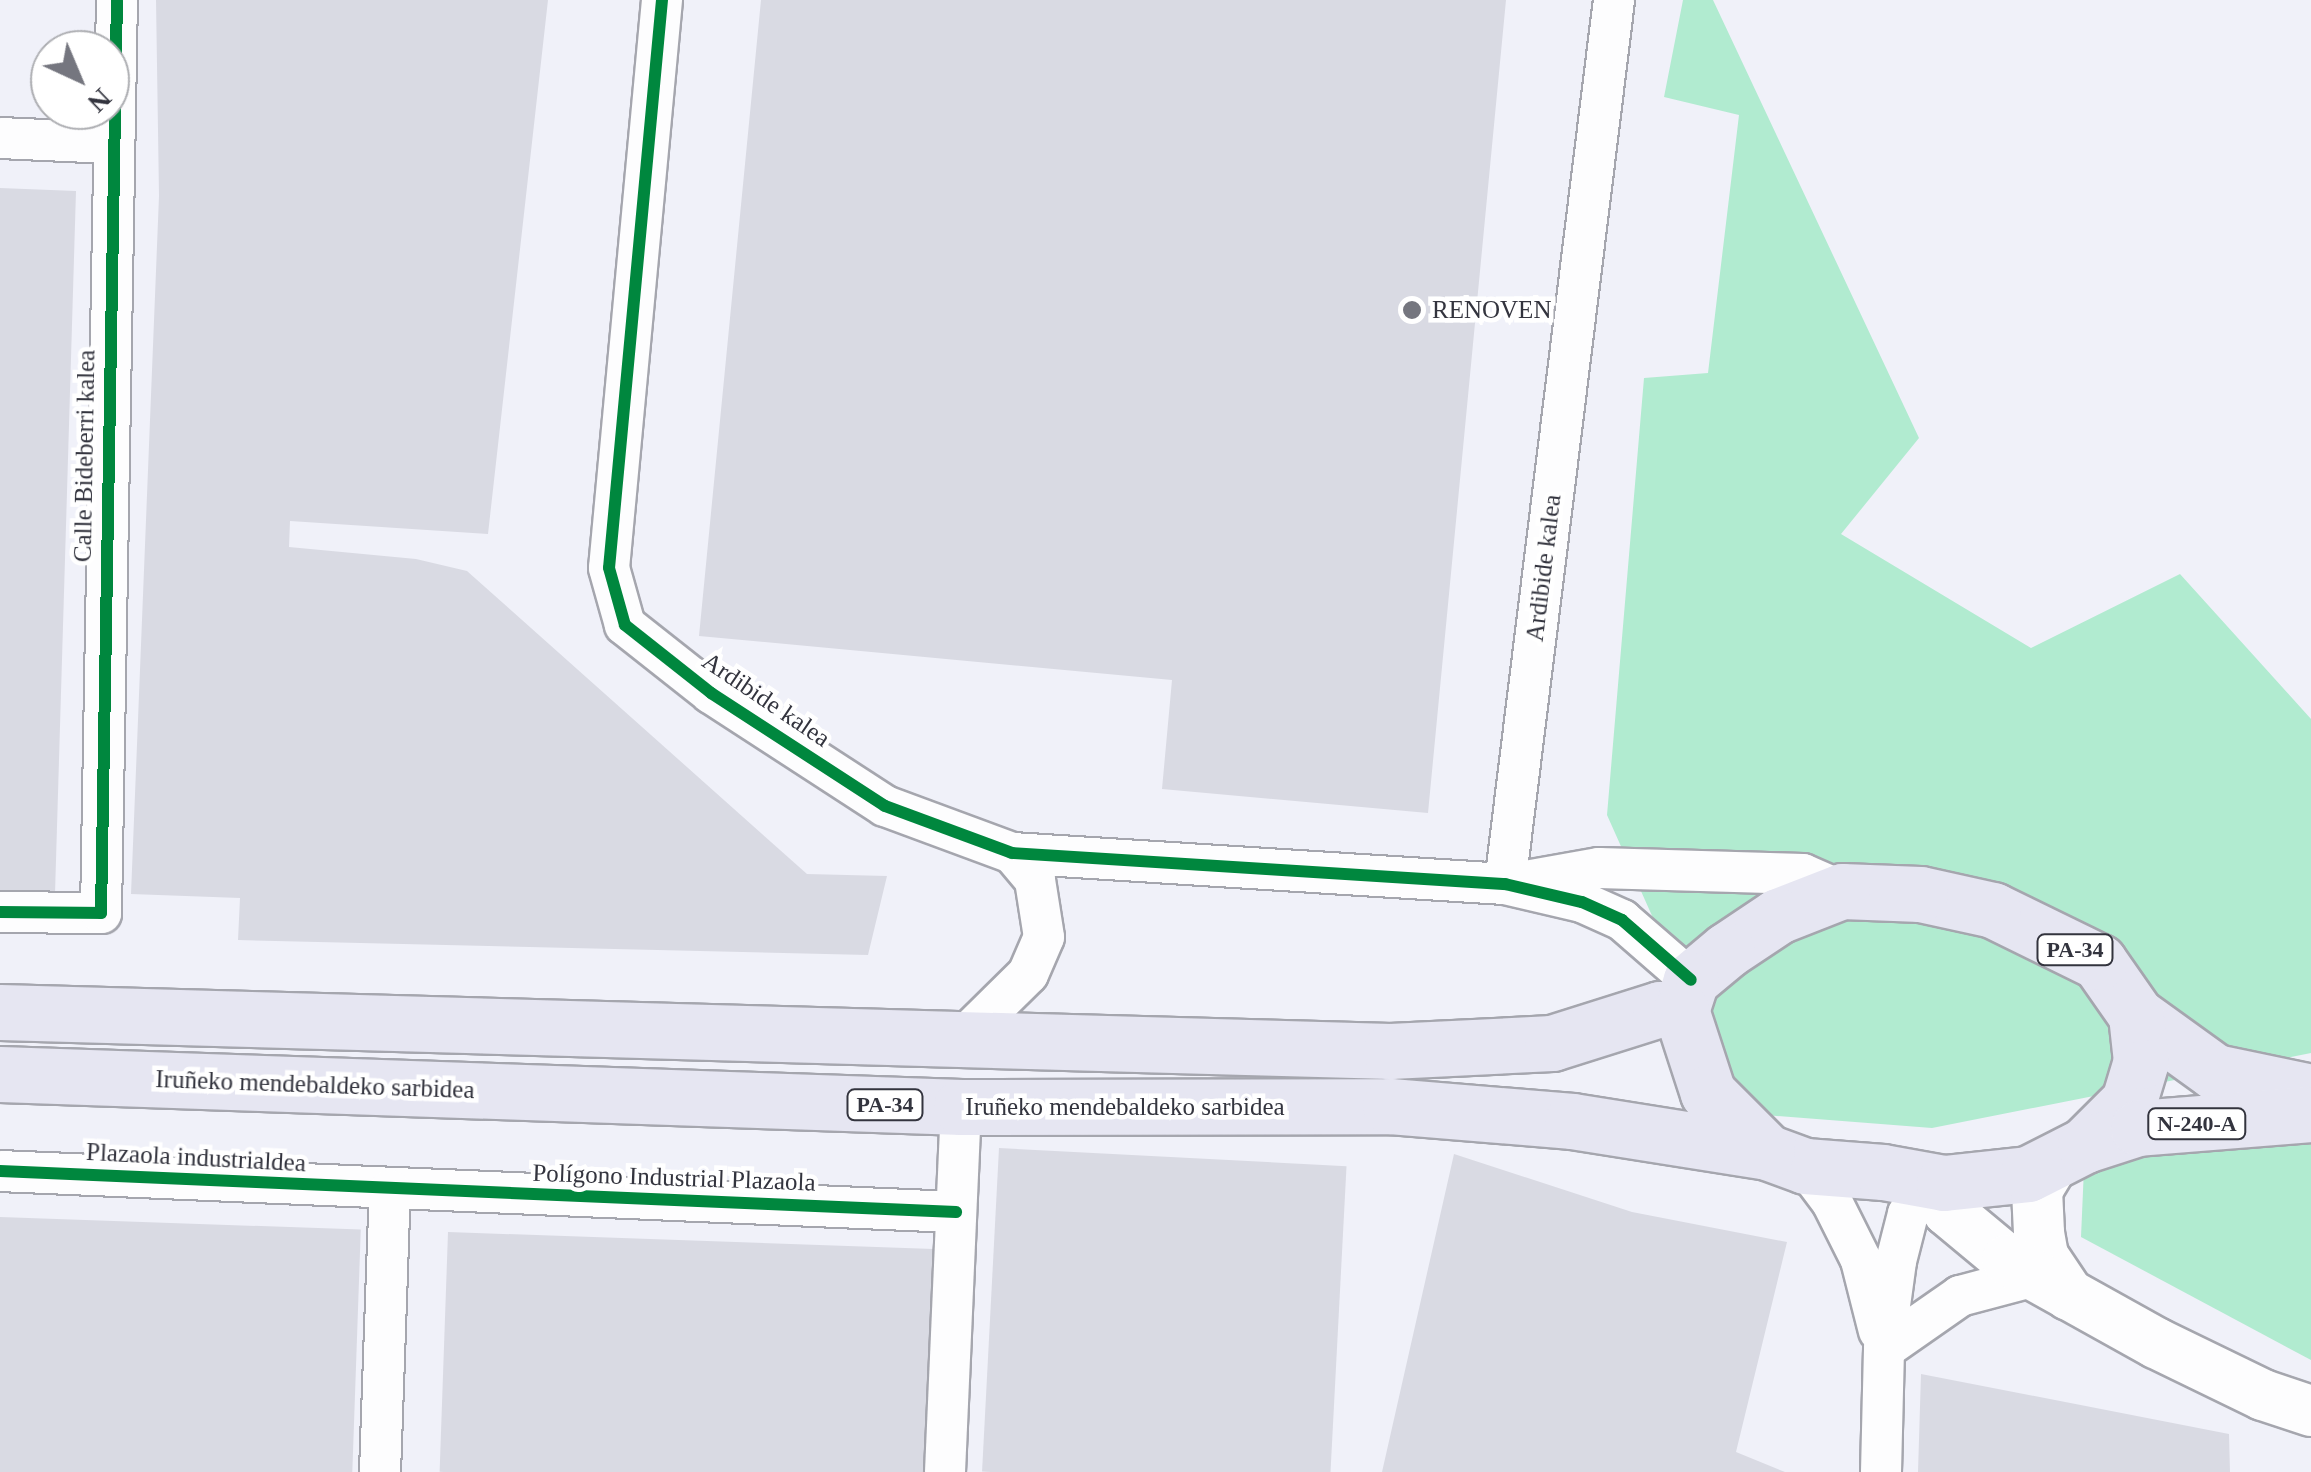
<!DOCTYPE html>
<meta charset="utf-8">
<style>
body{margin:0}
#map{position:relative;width:2311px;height:1472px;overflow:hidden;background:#f0f1f9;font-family:Georgia,serif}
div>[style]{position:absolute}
.green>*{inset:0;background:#b1ebd0}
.building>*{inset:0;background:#d9dae3;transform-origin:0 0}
.roads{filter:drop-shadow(2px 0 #a5a6ae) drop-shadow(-2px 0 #a5a6ae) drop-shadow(0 2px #a5a6ae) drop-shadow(0 -2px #a5a6ae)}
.minor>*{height:40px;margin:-20px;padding:0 20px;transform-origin:20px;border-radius:20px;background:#fdfdfe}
.tertiary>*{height:50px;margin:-25px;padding:0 25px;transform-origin:25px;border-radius:25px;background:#fdfdfe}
.trunk>*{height:55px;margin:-27.5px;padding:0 27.5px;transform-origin:27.5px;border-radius:27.5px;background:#e6e6f2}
.cycleway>*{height:12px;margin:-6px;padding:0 6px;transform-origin:6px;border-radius:6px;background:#00873e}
.dots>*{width:28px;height:28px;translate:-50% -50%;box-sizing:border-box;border:5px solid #fff;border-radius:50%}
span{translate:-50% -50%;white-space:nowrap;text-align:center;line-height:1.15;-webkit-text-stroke:9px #fff;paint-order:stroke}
.shield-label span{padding:2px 8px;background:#fff;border:2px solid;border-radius:8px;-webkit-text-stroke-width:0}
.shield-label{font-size:22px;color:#33343e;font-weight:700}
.poi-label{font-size:25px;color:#33343e}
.left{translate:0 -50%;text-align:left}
.street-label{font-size:25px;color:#33343e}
.north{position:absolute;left:30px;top:30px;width:100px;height:100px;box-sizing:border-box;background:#fff;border:2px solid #adaeb2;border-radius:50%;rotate:136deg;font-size:28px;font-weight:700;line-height:40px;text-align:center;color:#33343e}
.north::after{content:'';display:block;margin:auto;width:35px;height:45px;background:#75767f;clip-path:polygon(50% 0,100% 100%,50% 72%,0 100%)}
</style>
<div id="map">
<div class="green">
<div style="clip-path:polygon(1683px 0,1713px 0,1919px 438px,1841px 534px,2031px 648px,2180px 574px,2311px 719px,2311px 1053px,1932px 1128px,1727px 1112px,1674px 965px,1607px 815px,1644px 378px,1708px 373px,1739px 115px,1664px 97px)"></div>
<div style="clip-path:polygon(2311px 1124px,2311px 1360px,2081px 1237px,2085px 1145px)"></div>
</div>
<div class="building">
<div style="clip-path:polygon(156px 0,548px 0,488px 534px,290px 521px,289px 547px,416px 559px,467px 571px,807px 874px,887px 876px,868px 955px,238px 940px,240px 898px,131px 894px,159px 196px)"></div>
<div style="clip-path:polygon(761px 0,1506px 0,1428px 813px,1162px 789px,1172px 680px,699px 636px)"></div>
<div style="clip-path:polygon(0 188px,76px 191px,55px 894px,0 891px)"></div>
<div style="left:999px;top:1148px;width:348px;height:324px;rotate:3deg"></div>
<div style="clip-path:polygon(1454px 1154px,1632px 1212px,1787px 1242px,1736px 1452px,1785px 1472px,1382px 1472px)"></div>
<div style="left:0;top:1217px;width:361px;height:255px;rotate:2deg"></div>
<div style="left:448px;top:1232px;width:486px;height:240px;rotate:2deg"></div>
<div style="clip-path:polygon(1921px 1374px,2229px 1434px,2230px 1472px,1918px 1472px)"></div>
</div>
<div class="roads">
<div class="minor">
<div style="left:662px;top:0;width:570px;rotate:95.33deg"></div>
<div style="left:609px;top:568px;width:59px;rotate:74.3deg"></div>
<div style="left:625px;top:625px;width:110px;rotate:38.3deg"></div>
<div style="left:711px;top:693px;width:207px;rotate:33deg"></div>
<div style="left:885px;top:806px;width:135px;rotate:20.3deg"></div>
<div style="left:1012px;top:853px;width:494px;rotate:3.6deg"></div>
<div style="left:1505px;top:884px;width:79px;rotate:13.2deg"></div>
<div style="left:1582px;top:902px;width:44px;rotate:24.2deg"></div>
<div style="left:1622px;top:920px;width:91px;rotate:41deg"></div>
<div style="left:0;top:138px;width:111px;rotate:2.6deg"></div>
<div style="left:1526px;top:881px;width:74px;rotate:-10.1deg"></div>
<div style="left:1599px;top:868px;width:204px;rotate:1.7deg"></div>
<div style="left:1803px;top:874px;width:43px;rotate:23.6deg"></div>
<div style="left:1505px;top:884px;width:891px;rotate:-82.97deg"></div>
<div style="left:0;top:912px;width:101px;rotate:0.6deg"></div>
<div style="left:101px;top:913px;width:913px;rotate:-89deg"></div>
<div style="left:961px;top:1040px;width:94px;rotate:-44.6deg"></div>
<div style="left:1028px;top:974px;width:40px;rotate:-66.6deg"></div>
<div style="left:1044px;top:937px;width:58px;rotate:-99deg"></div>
<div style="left:1035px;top:880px;width:35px;rotate:-130deg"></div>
<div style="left:1805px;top:1166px;width:45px;rotate:53.1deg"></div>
<div style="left:1832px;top:1202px;width:65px;rotate:63.4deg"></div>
<div style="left:1861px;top:1260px;width:73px;rotate:75.8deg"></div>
<div style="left:0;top:1171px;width:957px;rotate:2.46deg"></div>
<div style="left:1884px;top:1349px;width:93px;rotate:-34.9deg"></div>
<div style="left:1960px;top:1296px;width:78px;rotate:-14.9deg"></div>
<div style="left:380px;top:1472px;width:282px;rotate:-88deg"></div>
<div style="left:945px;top:1472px;width:365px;rotate:-87.5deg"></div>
<div style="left:1881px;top:1472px;width:123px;rotate:-88.6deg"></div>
<div style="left:1884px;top:1349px;width:89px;rotate:-82.2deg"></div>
<div style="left:1896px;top:1261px;width:49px;rotate:-75.7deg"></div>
<div style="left:1908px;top:1214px;width:41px;rotate:-54deg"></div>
</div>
<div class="tertiary">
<div style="left:2055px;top:1160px;width:35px;rotate:121deg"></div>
<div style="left:2037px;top:1190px;width:43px;rotate:87.3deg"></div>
<div style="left:2039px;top:1233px;width:23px;rotate:80deg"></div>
<div style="left:2043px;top:1256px;width:47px;rotate:56.3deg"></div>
<div style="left:1932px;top:1181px;width:34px;rotate:62deg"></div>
<div style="left:1948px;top:1211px;width:77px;rotate:39.7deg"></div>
<div style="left:2007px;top:1260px;width:171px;rotate:29.1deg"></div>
<div style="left:2156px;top:1343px;width:119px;rotate:25.9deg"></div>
<div style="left:2263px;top:1395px;width:51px;rotate:18.4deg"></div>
</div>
<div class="trunk">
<div style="left:0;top:1012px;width:1391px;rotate:1.61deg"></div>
<div style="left:1390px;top:1051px;width:162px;rotate:-2.8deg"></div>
<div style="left:1552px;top:1043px;width:113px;rotate:-17.5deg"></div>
<div style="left:1660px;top:1009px;width:21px;rotate:3deg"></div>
<div style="left:2136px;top:1015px;width:97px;rotate:35.8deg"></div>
<div style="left:2215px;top:1072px;width:98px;rotate:11.8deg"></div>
<div style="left:0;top:1074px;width:962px;rotate:1.97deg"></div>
<div style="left:961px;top:1107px;width:429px;rotate:-0.1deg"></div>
<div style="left:1390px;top:1106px;width:183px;rotate:4.7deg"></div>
<div style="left:1572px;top:1121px;width:197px;rotate:9deg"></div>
<div style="left:1767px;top:1152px;width:40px;rotate:20.2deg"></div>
<div style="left:1805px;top:1166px;width:78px;rotate:4.4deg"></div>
<div style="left:1883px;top:1172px;width:62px;rotate:10.2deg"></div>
<div style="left:1944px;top:1183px;width:84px;rotate:-6.1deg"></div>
<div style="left:2028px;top:1174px;width:64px;rotate:-27deg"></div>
<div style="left:2085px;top:1145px;width:62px;rotate:-45deg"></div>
<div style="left:2129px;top:1101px;width:42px;rotate:-73.3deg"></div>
<div style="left:2141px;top:1061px;width:46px;rotate:-96.2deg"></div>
<div style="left:2136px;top:1015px;width:65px;rotate:-124.9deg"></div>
<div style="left:2099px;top:962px;width:118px;rotate:-153.9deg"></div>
<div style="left:1993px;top:910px;width:75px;rotate:-167.6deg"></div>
<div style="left:1920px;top:894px;width:78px;rotate:-177.8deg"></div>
<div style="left:1842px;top:891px;width:69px;rotate:158.7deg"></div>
<div style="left:1778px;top:916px;width:61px;rotate:146.3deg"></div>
<div style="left:1727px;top:950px;width:47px;rotate:140.2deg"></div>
<div style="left:1691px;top:980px;width:32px;rotate:108deg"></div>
<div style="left:1681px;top:1010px;width:87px;rotate:72deg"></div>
<div style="left:1708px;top:1093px;width:83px;rotate:45deg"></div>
<div style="left:2085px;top:1145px;width:56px;rotate:-17.8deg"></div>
<div style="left:2138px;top:1128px;width:174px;rotate:-4.6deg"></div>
</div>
</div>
<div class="cycleway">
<div style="left:662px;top:0;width:570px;rotate:95.33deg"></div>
<div style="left:609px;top:568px;width:59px;rotate:74.3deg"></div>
<div style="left:625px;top:625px;width:110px;rotate:38.3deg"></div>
<div style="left:711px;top:693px;width:207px;rotate:33deg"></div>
<div style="left:885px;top:806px;width:135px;rotate:20.3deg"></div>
<div style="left:1012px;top:853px;width:494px;rotate:3.6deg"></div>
<div style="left:1505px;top:884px;width:79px;rotate:13.2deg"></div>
<div style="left:1582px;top:902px;width:44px;rotate:24.2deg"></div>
<div style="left:1622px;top:920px;width:91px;rotate:41deg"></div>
<div style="left:0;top:912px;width:101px;rotate:0.6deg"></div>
<div style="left:101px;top:913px;width:913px;rotate:-89deg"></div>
<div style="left:0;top:1171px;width:957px;rotate:2.46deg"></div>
</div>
<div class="dots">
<div style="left:1412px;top:310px;background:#75767f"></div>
</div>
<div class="shield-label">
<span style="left:2075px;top:950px">PA-34</span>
<span style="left:885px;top:1105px">PA-34</span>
<span style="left:2197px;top:1124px">N-240-A</span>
</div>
<div class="poi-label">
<span class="left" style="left:1432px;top:310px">RENOVEN</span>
</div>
<div class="street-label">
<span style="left:85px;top:456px;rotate:-89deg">Calle Bideberri kalea</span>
<span style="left:1544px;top:568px;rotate:-83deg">Ardibide kalea</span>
<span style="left:766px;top:700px;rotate:34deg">Ardibide kalea</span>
<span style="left:315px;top:1085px;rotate:2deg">Iruñeko mendebaldeko sarbidea</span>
<span style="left:1125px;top:1107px">Iruñeko mendebaldeko sarbidea</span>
<span style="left:196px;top:1158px;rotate:3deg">Plazaola industrialdea</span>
<span style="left:674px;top:1178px;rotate:2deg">Polígono Industrial Plazaola</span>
</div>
<div class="north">N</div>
</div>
